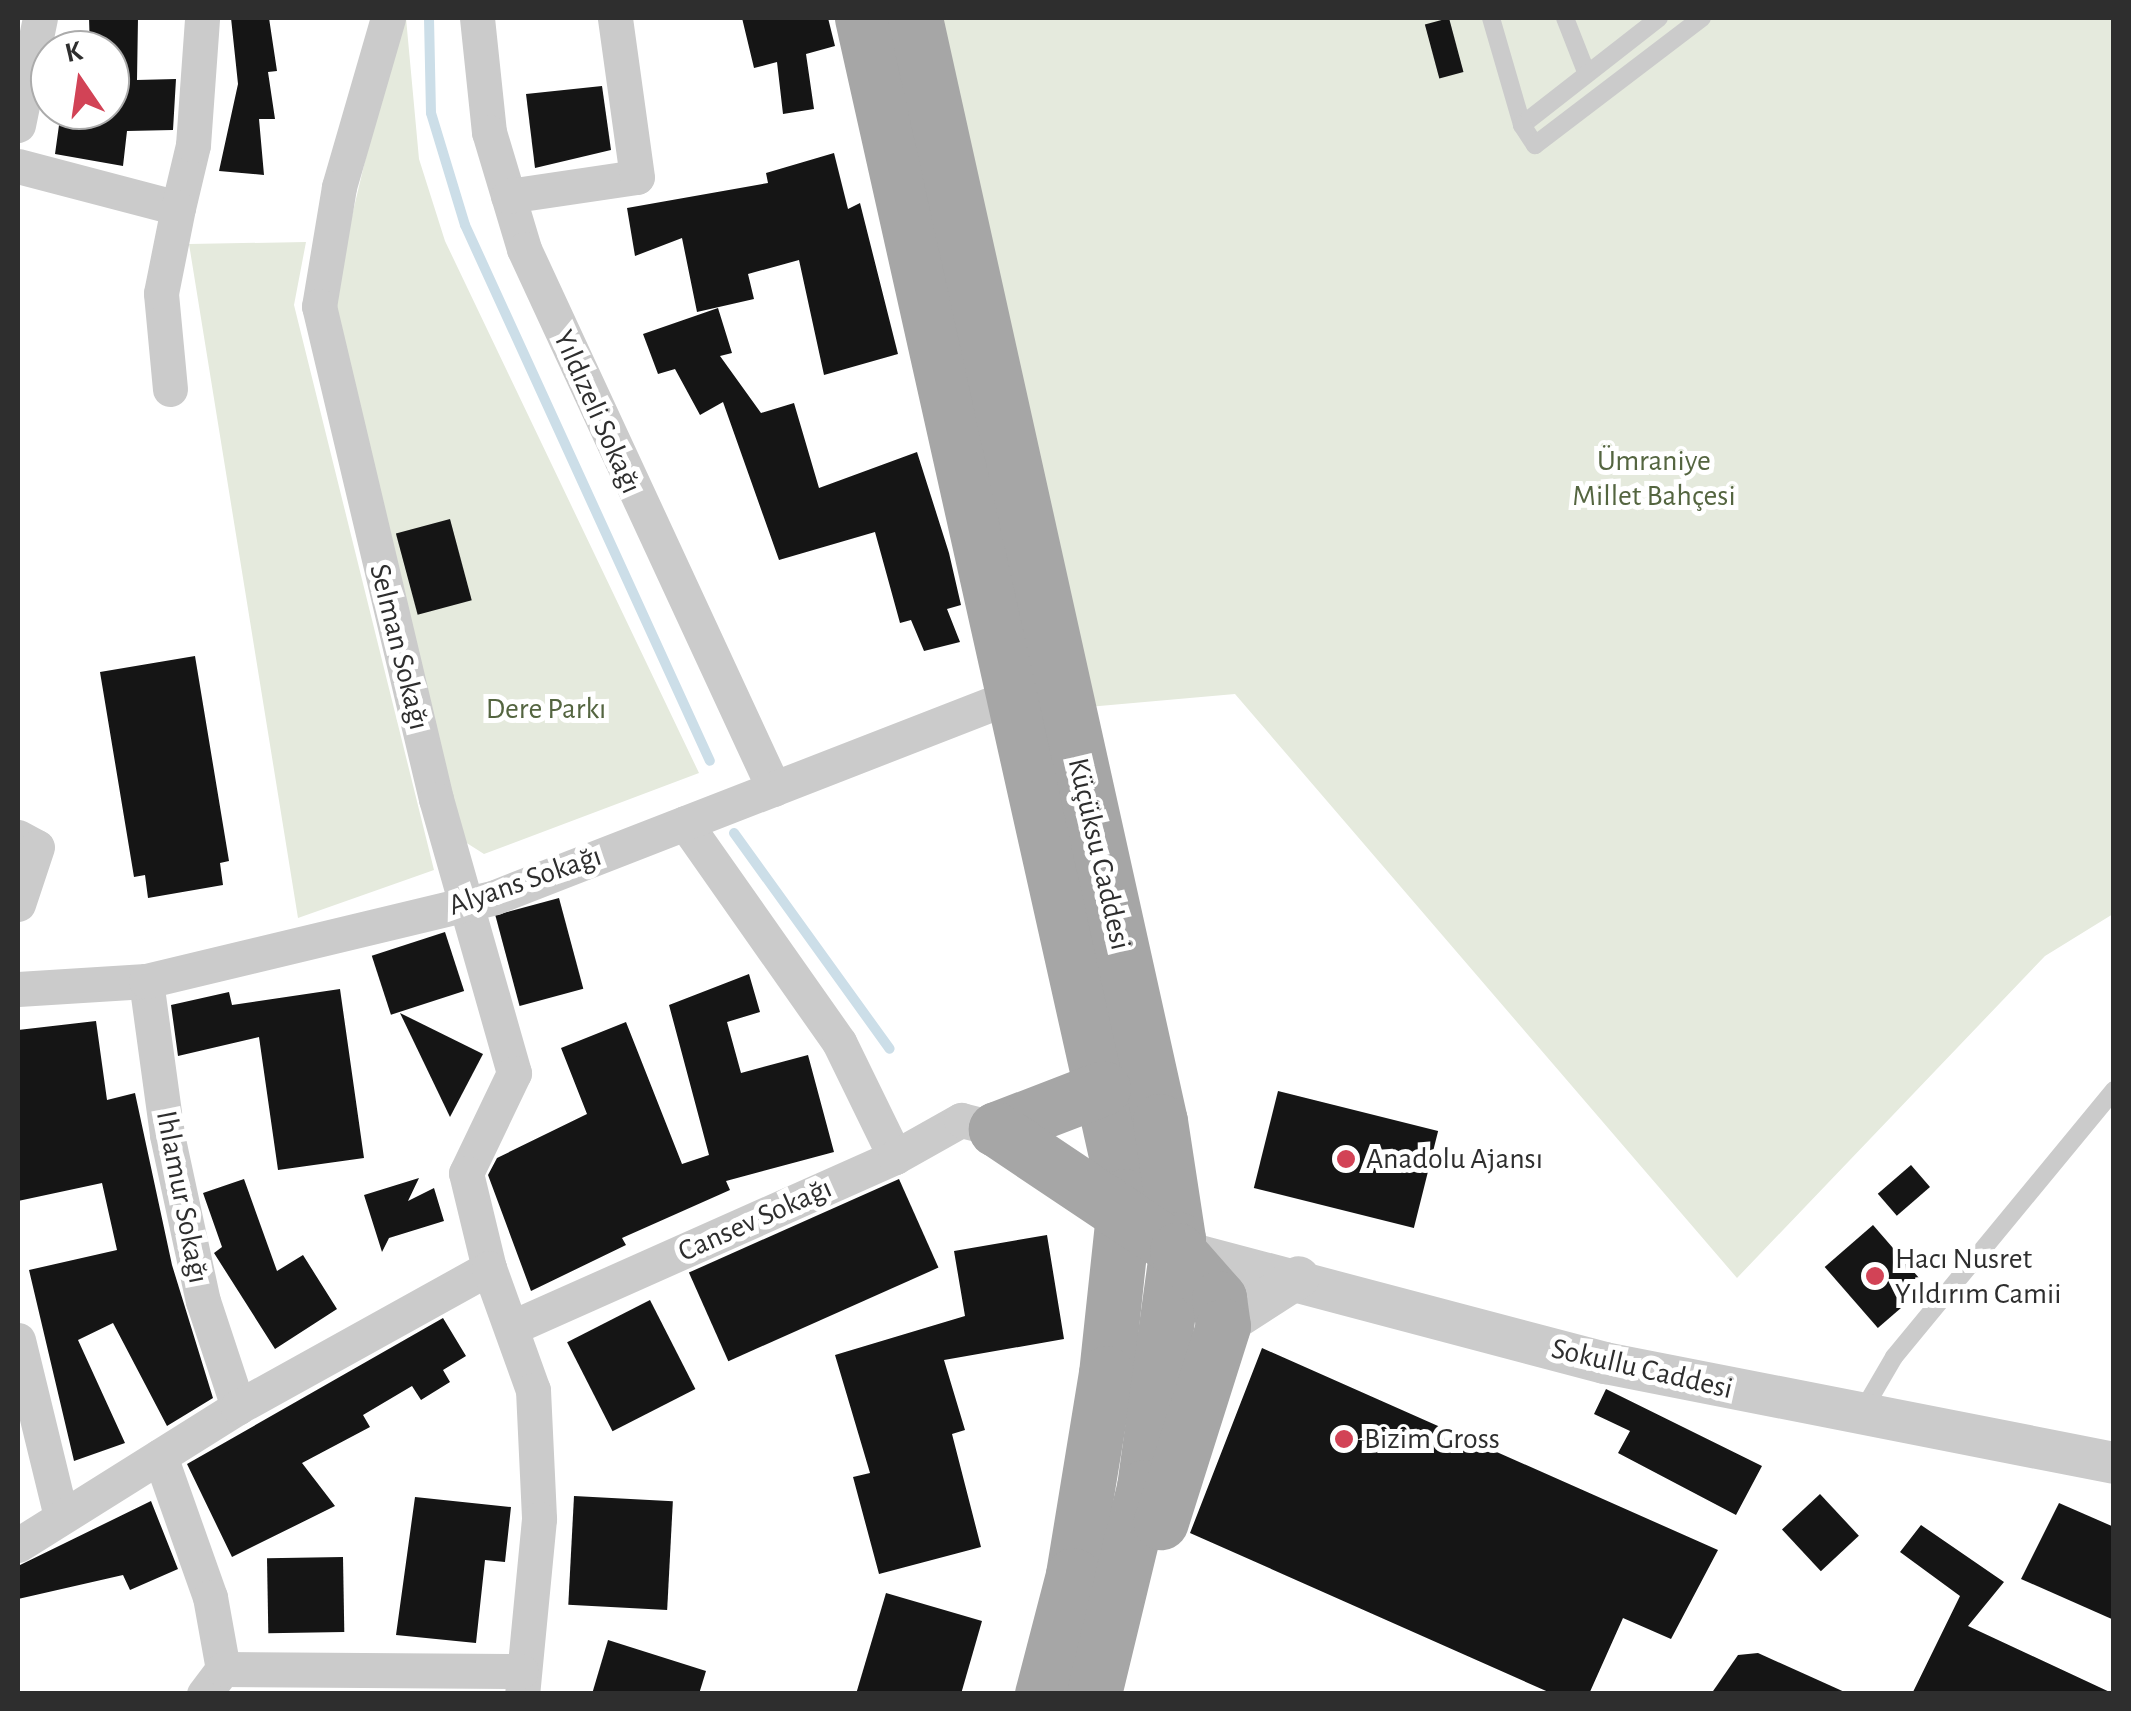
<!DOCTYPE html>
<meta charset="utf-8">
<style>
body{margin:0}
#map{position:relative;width:2131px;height:1711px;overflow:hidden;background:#fff;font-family:"Alegreya Sans",sans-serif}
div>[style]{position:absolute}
.green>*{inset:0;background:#e5eadd}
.stream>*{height:10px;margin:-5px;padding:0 5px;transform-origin:5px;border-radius:5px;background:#ccdee8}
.building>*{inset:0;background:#151515;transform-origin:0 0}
.service>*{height:18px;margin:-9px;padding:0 9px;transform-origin:9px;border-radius:9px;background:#cbcbcb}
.minor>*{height:35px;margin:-17.5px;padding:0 17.5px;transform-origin:17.5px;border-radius:17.5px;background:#cbcbcb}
.tertiary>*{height:42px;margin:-21px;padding:0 21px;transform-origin:21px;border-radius:21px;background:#cbcbcb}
.primary>*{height:55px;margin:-27.5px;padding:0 27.5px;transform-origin:27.5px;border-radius:27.5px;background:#a6a6a6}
.dots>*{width:28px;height:28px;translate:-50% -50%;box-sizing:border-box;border:5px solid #fff;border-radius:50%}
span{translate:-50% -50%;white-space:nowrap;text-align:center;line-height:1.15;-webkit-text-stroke:10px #fff;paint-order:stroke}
.street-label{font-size:30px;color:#2e2e2e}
.park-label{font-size:30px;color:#546540}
.poi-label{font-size:30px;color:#2e2e2e}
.left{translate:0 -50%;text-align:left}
.frame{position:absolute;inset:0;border:20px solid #2e2e2e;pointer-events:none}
.north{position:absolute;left:30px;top:30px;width:100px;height:100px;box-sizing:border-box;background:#fff;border:2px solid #ababab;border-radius:50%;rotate:347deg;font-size:28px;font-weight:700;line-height:40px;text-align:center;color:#2e2e2e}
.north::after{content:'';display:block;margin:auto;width:35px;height:45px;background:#d24356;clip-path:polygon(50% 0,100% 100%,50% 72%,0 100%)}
</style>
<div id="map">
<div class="green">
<div style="clip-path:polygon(399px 18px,406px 18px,419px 159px,445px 241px,699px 773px,484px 854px,462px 840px,331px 304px)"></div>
<div style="clip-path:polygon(924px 18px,2113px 18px,2113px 914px,2045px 956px,1737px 1278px,1235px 694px,1088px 707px)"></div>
<div style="clip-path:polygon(306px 242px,294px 305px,434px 870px,298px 918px,189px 244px)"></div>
</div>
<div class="stream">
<div style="left:429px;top:18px;width:95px;rotate:88.8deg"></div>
<div style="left:431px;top:113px;width:117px;rotate:73.1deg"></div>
<div style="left:465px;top:225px;width:589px;rotate:65.44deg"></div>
<div style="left:734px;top:833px;width:266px;rotate:54.2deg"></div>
</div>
<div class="building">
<div style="clip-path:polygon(89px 18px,138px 18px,137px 80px,176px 79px,173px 130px,127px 131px,123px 166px,55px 154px,60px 118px,70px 119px,71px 110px,110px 110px,110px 50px,90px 50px)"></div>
<div style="clip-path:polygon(231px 18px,269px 18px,277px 71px,268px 72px,275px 119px,259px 119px,264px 175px,219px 171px,238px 84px)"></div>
<div style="clip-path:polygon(742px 18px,828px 18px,835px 46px,806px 54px,814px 109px,783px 114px,777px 62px,754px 68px)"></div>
<div style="left:1449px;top:18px;width:56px;height:25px;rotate:75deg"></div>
<div style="clip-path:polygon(602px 86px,611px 150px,535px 168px,526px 94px)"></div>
<div style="clip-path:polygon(834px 153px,848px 209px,860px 203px,898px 354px,824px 375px,799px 260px,748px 274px,754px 299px,697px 312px,682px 238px,635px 256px,627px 208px,768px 183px,766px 173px)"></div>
<div style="clip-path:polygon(718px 308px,732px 353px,720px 356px,761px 413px,794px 403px,819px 488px,917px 452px,949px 553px,961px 605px,947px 609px,960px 642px,924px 651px,911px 620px,900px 623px,875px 532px,779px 560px,723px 402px,700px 415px,675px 369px,658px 374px,643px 334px)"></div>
<div style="left:450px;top:519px;width:84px;height:56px;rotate:75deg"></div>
<div style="clip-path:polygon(195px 656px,229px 861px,220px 863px,223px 885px,148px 898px,145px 875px,134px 877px,100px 672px)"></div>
<div style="left:559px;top:898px;width:94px;height:66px;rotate:75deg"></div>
<div style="left:445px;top:932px;width:62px;height:77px;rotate:72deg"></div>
<div style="clip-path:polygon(749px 974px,760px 1012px,727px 1022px,741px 1073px,808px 1055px,834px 1152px,726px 1181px,730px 1190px,622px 1238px,626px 1245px,531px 1291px,488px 1175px,497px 1158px,587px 1114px,561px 1048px,626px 1022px,682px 1164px,709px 1155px,669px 1005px)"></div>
<div style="clip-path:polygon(340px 989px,364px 1158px,278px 1170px,259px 1037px,178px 1056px,171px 1005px,229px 992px,232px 1005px)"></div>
<div style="clip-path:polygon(400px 1013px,483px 1054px,450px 1117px)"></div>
<div style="clip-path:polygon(96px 1021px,107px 1100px,135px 1093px,172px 1265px,213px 1398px,167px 1426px,113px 1323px,78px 1340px,125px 1443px,74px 1461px,29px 1270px,117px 1250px,102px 1183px,18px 1201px,18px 1030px)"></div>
<div style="left:1278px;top:1091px;width:165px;height:100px;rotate:14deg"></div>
<div style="left:1911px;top:1165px;width:29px;height:44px;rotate:49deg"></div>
<div style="clip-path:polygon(419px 1178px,408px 1201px,434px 1188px,444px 1221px,389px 1238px,382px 1252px,364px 1195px)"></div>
<div style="clip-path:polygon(244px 1179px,277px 1271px,303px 1255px,337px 1309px,275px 1349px,214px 1253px,222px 1247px,203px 1193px)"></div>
<div style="left:899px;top:1179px;width:97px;height:230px;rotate:66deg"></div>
<div style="left:1873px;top:1225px;width:81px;height:64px;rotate:49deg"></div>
<div style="clip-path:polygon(1047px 1235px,1064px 1339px,944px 1360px,965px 1430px,952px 1434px,981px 1547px,879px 1574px,853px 1477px,870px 1473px,835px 1355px,965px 1316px,954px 1251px)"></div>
<div style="left:650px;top:1300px;width:100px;height:93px;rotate:63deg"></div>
<div style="clip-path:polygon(443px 1318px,466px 1356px,443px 1370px,450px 1382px,421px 1400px,412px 1386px,363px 1415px,370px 1427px,302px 1463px,335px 1506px,232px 1557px,187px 1464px)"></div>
<div style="clip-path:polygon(1262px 1348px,1718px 1550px,1671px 1639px,1623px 1618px,1589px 1694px,1553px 1694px,1190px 1533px)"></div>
<div style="clip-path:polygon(1606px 1389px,1762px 1466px,1736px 1515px,1618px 1453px,1630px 1431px,1594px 1414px)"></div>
<div style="left:1820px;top:1494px;width:57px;height:52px;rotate:47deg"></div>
<div style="left:574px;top:1496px;width:99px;height:109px;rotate:3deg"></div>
<div style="clip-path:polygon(415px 1497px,511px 1507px,505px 1562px,485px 1560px,476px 1643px,396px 1635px)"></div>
<div style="clip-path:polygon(151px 1501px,178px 1569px,130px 1590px,123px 1575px,18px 1599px,18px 1566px)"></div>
<div style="clip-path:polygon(2059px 1503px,2114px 1527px,2114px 1620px,2021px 1579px)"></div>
<div style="clip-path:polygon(1921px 1525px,2004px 1582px,1968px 1626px,2114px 1694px,1912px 1694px,1960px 1596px,1900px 1552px)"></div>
<div style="left:343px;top:1557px;width:75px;height:76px;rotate:89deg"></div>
<div style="clip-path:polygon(886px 1593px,982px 1621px,961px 1694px,856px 1694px)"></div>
<div style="clip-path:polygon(608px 1640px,706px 1671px,699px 1694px,592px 1694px)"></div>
<div style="clip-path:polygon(1758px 1653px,1849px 1694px,1711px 1694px,1738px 1655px)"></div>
</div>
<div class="service">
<div style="left:1491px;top:18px;width:111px;rotate:73.8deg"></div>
<div style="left:1565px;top:18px;width:60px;rotate:68.6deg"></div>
<div style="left:1659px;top:18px;width:174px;rotate:142deg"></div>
<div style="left:1522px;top:125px;width:24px;rotate:57deg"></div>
<div style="left:1535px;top:145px;width:210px;rotate:-37.3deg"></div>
<div style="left:1862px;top:1412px;width:64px;rotate:-59.8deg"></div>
<div style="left:1894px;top:1357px;width:346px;rotate:-50.5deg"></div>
</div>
<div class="minor">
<div style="left:388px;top:18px;width:176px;rotate:106.2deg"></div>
<div style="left:339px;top:187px;width:121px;rotate:99.5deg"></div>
<div style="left:319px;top:306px;width:507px;rotate:76.65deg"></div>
<div style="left:436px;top:799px;width:285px;rotate:74.1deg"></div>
<div style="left:514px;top:1073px;width:111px;rotate:115.6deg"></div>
<div style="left:466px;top:1173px;width:98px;rotate:76.4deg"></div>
<div style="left:477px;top:18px;width:115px;rotate:84deg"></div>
<div style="left:489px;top:132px;width:122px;rotate:73.3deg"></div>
<div style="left:524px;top:249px;width:595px;rotate:65.16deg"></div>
<div style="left:18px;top:125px;width:109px;rotate:-78.4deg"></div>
<div style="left:18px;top:166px;width:165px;rotate:14.7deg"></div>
<div style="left:178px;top:208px;width:65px;rotate:-76.6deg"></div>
<div style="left:193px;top:145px;width:127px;rotate:-85.9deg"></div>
<div style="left:508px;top:196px;width:130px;rotate:-8.4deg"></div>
<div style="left:637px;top:177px;width:161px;rotate:-97.9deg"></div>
<div style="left:170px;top:389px;width:96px;rotate:-95.4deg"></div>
<div style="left:161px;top:293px;width:87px;rotate:-78.7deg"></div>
<div style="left:685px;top:823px;width:268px;rotate:54.9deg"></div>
<div style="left:839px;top:1042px;width:128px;rotate:64deg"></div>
<div style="left:18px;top:837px;width:21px;rotate:28deg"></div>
<div style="left:37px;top:847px;width:60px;rotate:108.4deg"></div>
<div style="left:146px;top:981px;width:155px;rotate:82.2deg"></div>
<div style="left:167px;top:1135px;width:170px;rotate:77.8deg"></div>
<div style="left:203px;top:1301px;width:112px;rotate:71.7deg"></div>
<div style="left:18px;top:989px;width:128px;rotate:-3.6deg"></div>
<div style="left:146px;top:981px;width:359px;rotate:-13.5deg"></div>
<div style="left:495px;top:897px;width:555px;rotate:-21.25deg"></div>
<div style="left:513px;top:1327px;width:418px;rotate:-24deg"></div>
<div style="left:895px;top:1157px;width:76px;rotate:-29.3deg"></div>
<div style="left:961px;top:1120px;width:36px;rotate:14deg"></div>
<div style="left:18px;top:1340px;width:181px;rotate:76.3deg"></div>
<div style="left:160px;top:1456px;width:150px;rotate:70.5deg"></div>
<div style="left:210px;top:1597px;width:73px;rotate:79.8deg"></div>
<div style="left:18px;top:1545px;width:260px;rotate:-32.1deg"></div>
<div style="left:238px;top:1407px;width:287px;rotate:-29deg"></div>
<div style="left:489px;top:1268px;width:130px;rotate:70.2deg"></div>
<div style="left:533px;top:1390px;width:129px;rotate:87.3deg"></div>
<div style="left:539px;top:1519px;width:176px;rotate:95.5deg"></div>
<div style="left:204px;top:1694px;width:31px;rotate:-53deg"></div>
<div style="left:223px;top:1669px;width:298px;rotate:0.4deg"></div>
</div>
<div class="tertiary">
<div style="left:1177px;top:1250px;width:443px;rotate:14.8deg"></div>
<div style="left:1605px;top:1363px;width:519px;rotate:11.11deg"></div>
<div style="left:1223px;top:1326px;width:90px;rotate:-32.8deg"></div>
</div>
<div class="primary">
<div style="left:862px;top:18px;width:1207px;rotate:77.41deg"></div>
<div style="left:1125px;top:1196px;width:178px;rotate:96.1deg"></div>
<div style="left:1106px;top:1373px;width:205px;rotate:99.3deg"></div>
<div style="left:1073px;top:1575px;width:123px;rotate:104.6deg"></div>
<div style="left:915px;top:18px;width:1130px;rotate:77.48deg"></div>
<div style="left:1160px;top:1121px;width:119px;rotate:81.3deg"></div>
<div style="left:1178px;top:1239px;width:250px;rotate:97.8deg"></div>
<div style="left:1144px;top:1487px;width:213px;rotate:103.6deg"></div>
<div style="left:1103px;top:1088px;width:115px;rotate:159deg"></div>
<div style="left:996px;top:1129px;width:218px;rotate:33.8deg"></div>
<div style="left:1177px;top:1250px;width:64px;rotate:48.8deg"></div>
<div style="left:1219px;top:1298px;width:28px;rotate:82deg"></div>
<div style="left:1223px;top:1326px;width:206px;rotate:107.6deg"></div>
</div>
<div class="dots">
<div style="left:1346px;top:1159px;background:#d24356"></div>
<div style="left:1875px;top:1276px;background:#d24356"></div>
<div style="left:1344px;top:1439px;background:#d24356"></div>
</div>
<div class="street-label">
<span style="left:597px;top:412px;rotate:66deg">Yıldızeli Sokağı</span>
<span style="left:399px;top:647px;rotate:76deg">Selman Sokağı</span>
<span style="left:1099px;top:854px;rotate:77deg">Küçüksu Caddesi</span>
<span style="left:525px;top:881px;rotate:-19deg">Alyans Sokağı</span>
<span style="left:182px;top:1197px;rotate:79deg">Ihlamur Sokağı</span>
<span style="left:755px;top:1220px;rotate:-24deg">Cansev Sokağı</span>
<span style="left:1642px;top:1369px;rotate:13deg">Sokullu Caddesi</span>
</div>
<div class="park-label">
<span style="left:1654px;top:478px">Ümraniye<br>Millet Bahçesi</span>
<span style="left:546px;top:709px">Dere Parkı</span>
</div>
<div class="poi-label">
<span class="left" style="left:1366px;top:1159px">Anadolu Ajansı</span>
<span class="left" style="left:1895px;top:1276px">Hacı Nusret<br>Yıldırım Camii</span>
<span class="left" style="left:1364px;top:1439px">Bizim Gross</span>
</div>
<div class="frame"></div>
<div class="north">K</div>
</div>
